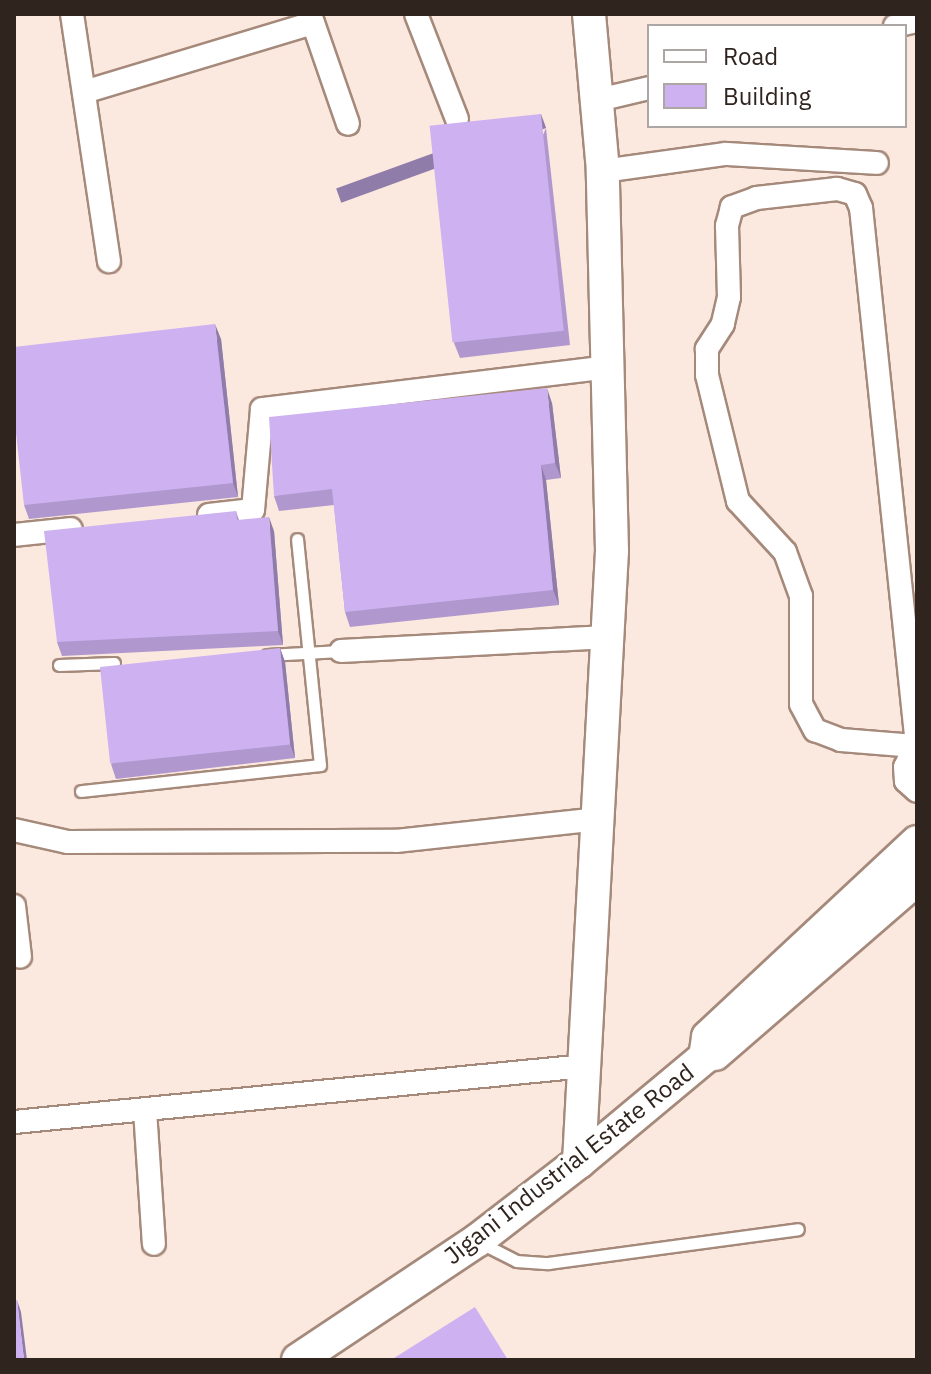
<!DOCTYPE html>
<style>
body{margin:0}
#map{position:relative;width:931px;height:1374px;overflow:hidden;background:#fbe8df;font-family:"IBM Plex Sans",sans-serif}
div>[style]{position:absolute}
.roads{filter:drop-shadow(2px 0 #a5897a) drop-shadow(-2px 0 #a5897a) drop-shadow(0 2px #a5897a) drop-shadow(0 -2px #a5897a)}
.lane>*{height:11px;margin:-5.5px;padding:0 5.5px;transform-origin:5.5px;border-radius:5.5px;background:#fff}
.street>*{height:22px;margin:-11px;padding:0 11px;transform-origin:11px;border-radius:11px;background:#fff}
.secondary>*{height:32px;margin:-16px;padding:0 16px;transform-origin:16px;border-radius:16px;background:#fff}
.wall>*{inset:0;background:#b098cf}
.shaded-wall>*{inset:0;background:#907ca9;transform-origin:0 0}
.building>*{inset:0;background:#cdb1f1;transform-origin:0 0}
span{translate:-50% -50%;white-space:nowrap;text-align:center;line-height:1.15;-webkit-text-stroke:6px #fff;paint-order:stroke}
.street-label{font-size:24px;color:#30241e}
.frame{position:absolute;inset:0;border:16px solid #30241e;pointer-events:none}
.legend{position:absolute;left:647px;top:24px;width:260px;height:104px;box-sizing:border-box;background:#fff;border:2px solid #aca7a5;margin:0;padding:10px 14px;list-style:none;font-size:24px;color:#30241e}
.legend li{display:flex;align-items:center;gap:16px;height:40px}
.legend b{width:40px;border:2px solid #aca7a5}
</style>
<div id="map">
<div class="roads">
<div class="lane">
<div style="left:267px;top:655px;width:74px;rotate:-3.1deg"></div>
<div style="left:59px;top:665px;width:55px;rotate:-2.1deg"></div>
<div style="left:81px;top:791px;width:240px;rotate:-6.2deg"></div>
<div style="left:320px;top:765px;width:227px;rotate:-95.8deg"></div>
<div style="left:481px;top:1243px;width:39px;rotate:27deg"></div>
<div style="left:516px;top:1261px;width:32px;rotate:4deg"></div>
<div style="left:548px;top:1263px;width:252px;rotate:-7.7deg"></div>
</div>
<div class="street">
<div style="left:72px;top:14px;width:250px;rotate:81.5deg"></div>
<div style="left:310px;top:14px;width:116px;rotate:70.9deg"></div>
<div style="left:416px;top:14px;width:113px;rotate:68.7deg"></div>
<div style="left:895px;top:26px;width:23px;rotate:-13deg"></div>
<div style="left:84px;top:92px;width:239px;rotate:-16.8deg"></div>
<div style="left:598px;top:100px;width:52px;rotate:-13.2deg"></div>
<div style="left:603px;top:171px;width:124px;rotate:-7.9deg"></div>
<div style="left:726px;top:154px;width:151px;rotate:3.4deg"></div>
<div style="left:209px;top:515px;width:44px;rotate:-6.5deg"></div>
<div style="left:253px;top:510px;width:101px;rotate:-84.9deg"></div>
<div style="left:262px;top:409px;width:349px;rotate:-6.9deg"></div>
<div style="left:14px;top:535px;width:57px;rotate:-6deg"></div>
<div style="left:341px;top:651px;width:267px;rotate:-3deg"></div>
<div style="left:917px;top:745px;width:540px;rotate:-95.95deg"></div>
<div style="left:861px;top:208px;width:15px;rotate:-113deg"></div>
<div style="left:855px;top:194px;width:19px;rotate:-164deg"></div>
<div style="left:837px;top:189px;width:81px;rotate:173.6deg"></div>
<div style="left:757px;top:198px;width:27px;rotate:160deg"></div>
<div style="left:732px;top:207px;width:20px;rotate:105deg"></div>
<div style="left:727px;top:226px;width:71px;rotate:88.4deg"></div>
<div style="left:729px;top:297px;width:28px;rotate:103deg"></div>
<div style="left:723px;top:324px;width:30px;rotate:123deg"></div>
<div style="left:707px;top:349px;width:26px;rotate:90deg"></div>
<div style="left:707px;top:375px;width:130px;rotate:76.2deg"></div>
<div style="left:738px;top:501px;width:69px;rotate:47.3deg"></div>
<div style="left:785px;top:552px;width:47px;rotate:70deg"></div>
<div style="left:801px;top:596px;width:108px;rotate:90deg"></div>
<div style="left:801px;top:704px;width:30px;rotate:62deg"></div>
<div style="left:815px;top:730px;width:28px;rotate:21deg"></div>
<div style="left:841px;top:740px;width:74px;rotate:4.6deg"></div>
<div style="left:915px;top:746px;width:23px;rotate:115deg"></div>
<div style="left:905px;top:767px;width:14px;rotate:86deg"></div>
<div style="left:906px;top:781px;width:15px;rotate:42deg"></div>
<div style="left:14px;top:830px;width:55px;rotate:12.5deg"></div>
<div style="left:68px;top:842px;width:328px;rotate:-0.2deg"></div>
<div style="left:396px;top:841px;width:204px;rotate:-6.2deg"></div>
<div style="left:14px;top:906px;width:51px;rotate:83.3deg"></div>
<div style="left:145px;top:1110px;width:134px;rotate:86.2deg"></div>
<div style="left:14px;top:1122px;width:574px;rotate:-5.6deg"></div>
</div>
<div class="secondary">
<div style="left:715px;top:1054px;width:267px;rotate:-40.9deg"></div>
<div style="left:579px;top:1162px;width:612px;rotate:-86.91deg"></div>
<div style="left:612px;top:551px;width:380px;rotate:-91.4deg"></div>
<div style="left:603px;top:171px;width:158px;rotate:-95.1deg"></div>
<div style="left:298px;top:1360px;width:216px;rotate:-33.7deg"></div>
<div style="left:478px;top:1240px;width:128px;rotate:-37.7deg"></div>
<div style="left:579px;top:1162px;width:164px;rotate:-39.8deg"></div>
<div style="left:705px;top:1057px;width:20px;rotate:-81deg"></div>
<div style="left:708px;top:1037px;width:286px;rotate:-43deg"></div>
</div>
</div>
<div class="wall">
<div style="clip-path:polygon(546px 128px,570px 345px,460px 358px,454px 343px)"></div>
<div style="clip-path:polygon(221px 339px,238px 497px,29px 519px,24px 505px)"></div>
<div style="clip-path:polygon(552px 403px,561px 478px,546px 480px,559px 605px,350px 627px,345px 612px,334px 505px,279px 511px,274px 496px)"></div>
<div style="clip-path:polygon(236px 511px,239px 520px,274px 531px,283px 645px,62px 656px,57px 642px)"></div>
<div style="clip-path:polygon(280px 648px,285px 662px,295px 758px,116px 779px,111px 764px)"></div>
</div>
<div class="shaded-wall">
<div style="left:541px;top:114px;width:15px;height:218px;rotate:70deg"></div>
<div style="clip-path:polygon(215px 324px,221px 339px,238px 497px,233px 483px)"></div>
<div style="clip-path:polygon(547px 388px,552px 403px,561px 478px,555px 463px)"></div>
<div style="clip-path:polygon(541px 465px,546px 480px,559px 605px,553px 590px)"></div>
<div style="clip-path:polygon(269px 517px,274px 531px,283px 645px,278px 631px)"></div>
<div style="clip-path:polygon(280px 648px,285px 662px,295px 758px,290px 744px)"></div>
<div style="clip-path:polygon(17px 1300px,21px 1312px,27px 1360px,24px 1360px)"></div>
</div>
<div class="building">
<div style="left:541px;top:114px;width:218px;height:112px;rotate:84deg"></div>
<div style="clip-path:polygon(215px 324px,233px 483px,24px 505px,14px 415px,14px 347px)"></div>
<div style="clip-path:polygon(547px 388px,555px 463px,541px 465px,553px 590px,345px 612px,332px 489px,274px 496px,269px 417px)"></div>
<div style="clip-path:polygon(236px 511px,237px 520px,269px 517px,278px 631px,57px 642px,44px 531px)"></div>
<div style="left:280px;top:648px;width:97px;height:181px;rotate:84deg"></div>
<div style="clip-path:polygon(17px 1300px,24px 1360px,14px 1360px,14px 1301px)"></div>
<div style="clip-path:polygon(475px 1307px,508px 1360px,391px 1360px)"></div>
</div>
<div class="street-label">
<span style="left:569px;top:1164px;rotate:-38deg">Jigani Industrial Estate Road</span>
</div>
<div class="frame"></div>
<ul class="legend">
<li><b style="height:10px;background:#fff"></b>Road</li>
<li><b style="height:22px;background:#cdb1f1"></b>Building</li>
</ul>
</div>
